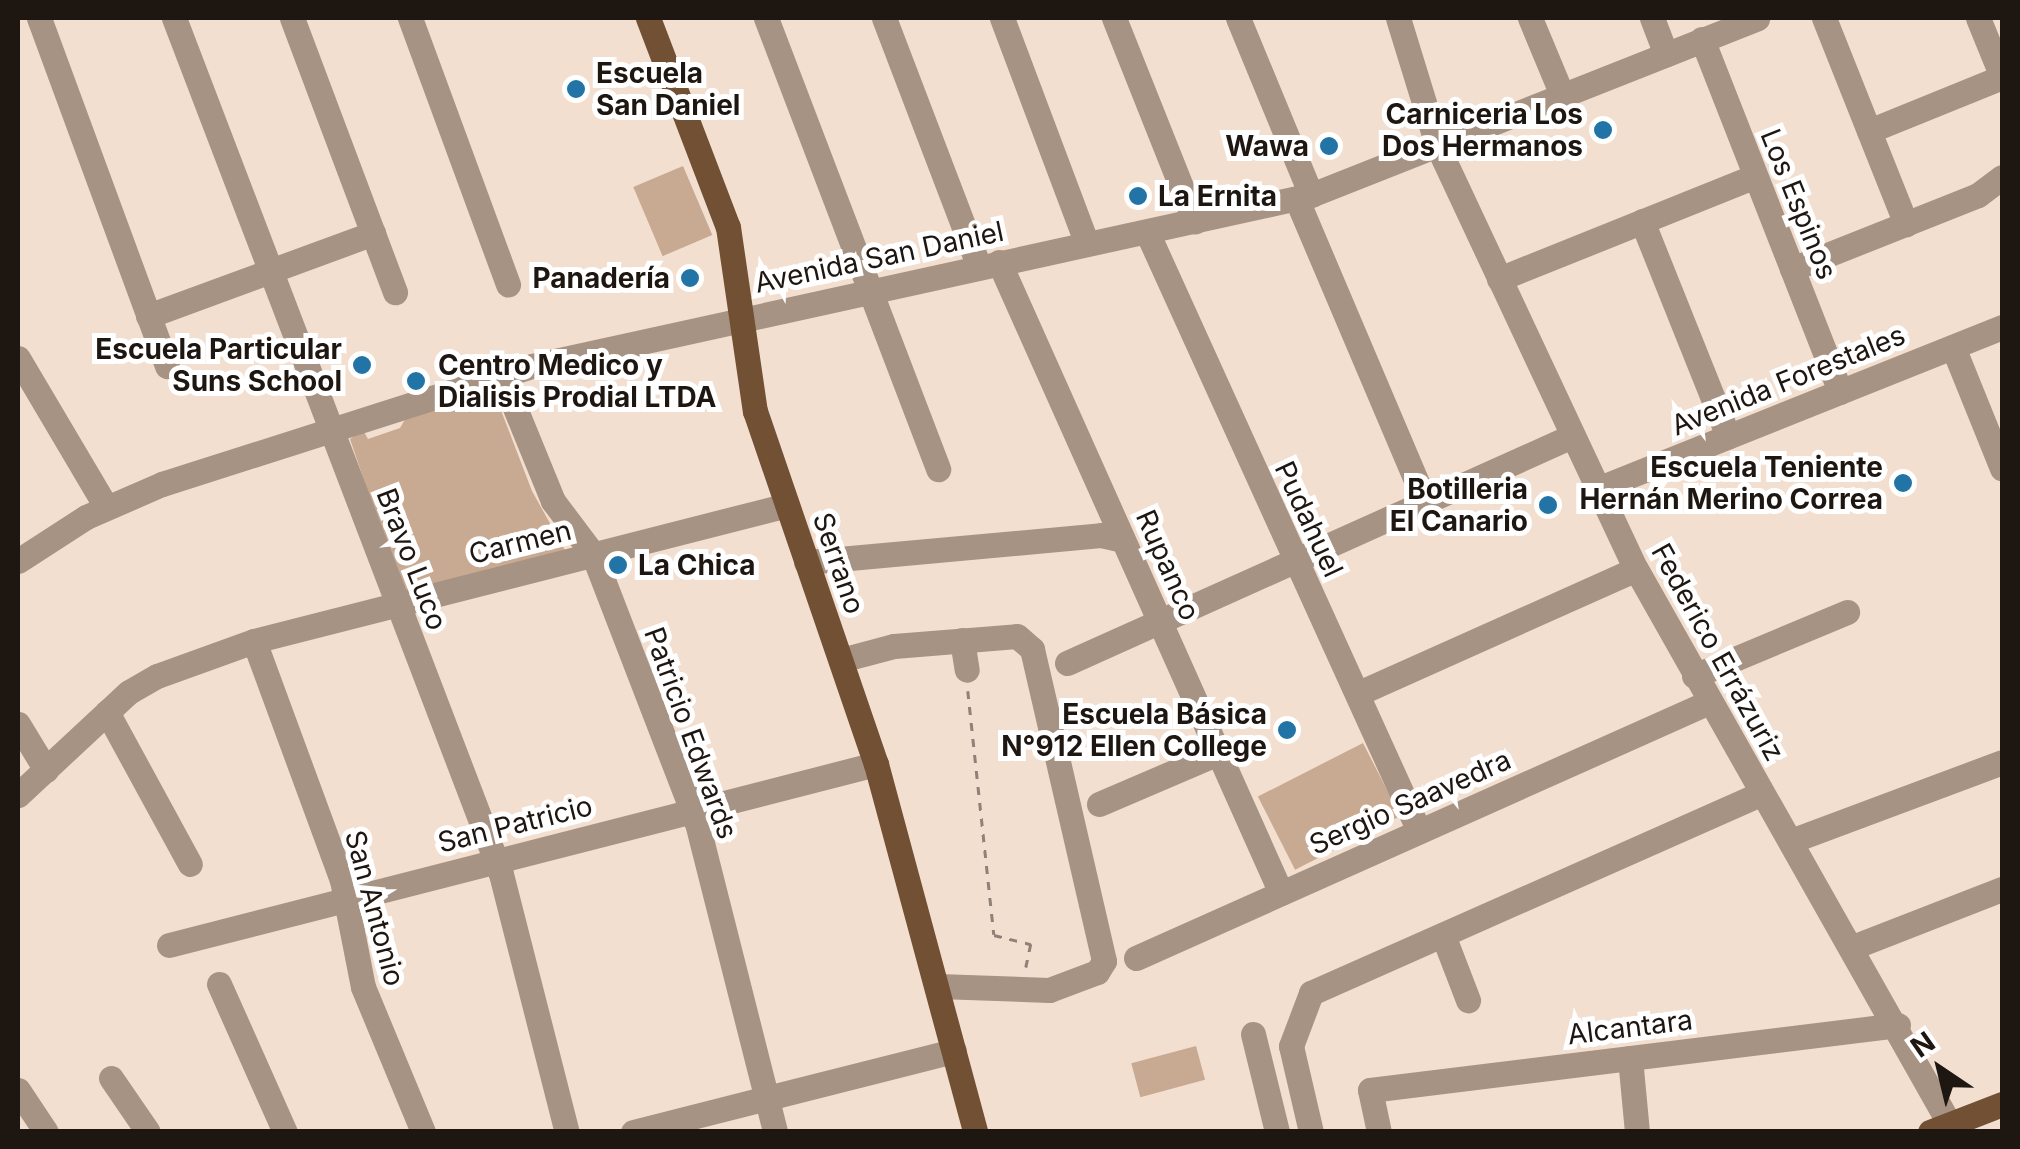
<!DOCTYPE html>
<meta charset="utf-8">
<style>
body{margin:0}
#map{position:relative;width:2020px;height:1149px;overflow:hidden;background:#f3dfd0;font-family:Inter,sans-serif}
div>[style]{position:absolute}
.green>*{inset:0;background:#c8aa92;transform-origin:0 0}
.path>*{height:2.5px;margin-top:-1.25px;transform-origin:0;background:repeating-linear-gradient(90deg,#8f8177 0 8px,transparent 0 16px)}
.minor>*{height:25px;margin:-12.5px;padding:0 12.5px;transform-origin:12.5px;border-radius:12.5px;background:#a79383}
.major>*{height:25px;margin:-12.5px;padding:0 12.5px;transform-origin:12.5px;border-radius:12.5px;background:#725034}
.dots>*{width:28px;height:28px;translate:-50% -50%;box-sizing:border-box;border:5px solid #fff;border-radius:50%}
span{translate:-50% -50%;white-space:nowrap;text-align:center;line-height:1.15;-webkit-text-stroke:10px #fff;paint-order:stroke}
.poi-label{font-size:28px;color:#1d1611;font-weight:700}
.left{translate:0 -50%;text-align:left}
.right{translate:-100% -50%;text-align:right}
.street-label{font-size:28px;color:#1d1611}
.frame{position:absolute;inset:0;border:20px solid #1d1611;pointer-events:none}
.north{position:absolute;left:1890px;top:1019px;width:100px;height:100px;-webkit-text-stroke:8px #fff;paint-order:stroke;rotate:325deg;font-size:28px;font-weight:700;line-height:40px;text-align:center;color:#1d1611}
.north::after{content:'';display:block;margin:auto;width:35px;height:45px;background:#1d1611;clip-path:polygon(50% 0,100% 100%,50% 72%,0 100%)}
</style>
<div id="map">
<div class="green">
<div style="left:683px;top:166px;width:75px;height:54px;rotate:67deg"></div>
<div style="clip-path:polygon(481px 394px,497px 400px,532px 491px,566px 552px,403px 595px,350px 439px,363px 430px,368px 439px,400px 428px,407px 416px)"></div>
<div style="left:1363px;top:743px;width:82px;height:118px;rotate:63deg"></div>
<div style="left:1196px;top:1046px;width:35px;height:67px;rotate:75deg"></div>
</div>
<div class="path">
<div style="left:968px;top:691px;width:245px;rotate:83.9deg"></div>
<div style="left:994px;top:935px;width:38px;rotate:14deg"></div>
<div style="left:1031px;top:944px;width:24px;rotate:102deg"></div>
</div>
<div class="minor">
<div style="left:39px;top:18px;width:371px;rotate:69.8deg"></div>
<div style="left:174px;top:18px;width:916px;rotate:69.09deg"></div>
<div style="left:501px;top:874px;width:266px;rotate:75.7deg"></div>
<div style="left:292px;top:18px;width:293px;rotate:69.4deg"></div>
<div style="left:410px;top:18px;width:284px;rotate:69.8deg"></div>
<div style="left:766px;top:18px;width:483px;rotate:69.1deg"></div>
<div style="left:884px;top:18px;width:267px;rotate:69.1deg"></div>
<div style="left:1002px;top:18px;width:241px;rotate:69.4deg"></div>
<div style="left:1114px;top:18px;width:219px;rotate:68.3deg"></div>
<div style="left:1238px;top:18px;width:191px;rotate:67.6deg"></div>
<div style="left:1398px;top:18px;width:133px;rotate:72.9deg"></div>
<div style="left:1437px;top:145px;width:468px;rotate:64.9deg"></div>
<div style="left:1636px;top:569px;width:647px;rotate:60.54deg"></div>
<div style="left:1530px;top:18px;width:83px;rotate:67.4deg"></div>
<div style="left:1652px;top:18px;width:39px;rotate:69deg"></div>
<div style="left:1824px;top:18px;width:222px;rotate:68.3deg"></div>
<div style="left:1702px;top:39px;width:379px;rotate:68.6deg"></div>
<div style="left:1869px;top:131px;width:144px;rotate:-22.1deg"></div>
<div style="left:2002px;top:77px;width:64px;rotate:-112.1deg"></div>
<div style="left:1297px;top:200px;width:328px;rotate:67deg"></div>
<div style="left:1642px;top:221px;width:232px;rotate:68.2deg"></div>
<div style="left:1147px;top:232px;width:658px;rotate:65.58deg"></div>
<div style="left:999px;top:262px;width:691px;rotate:65.92deg"></div>
<div style="left:1792px;top:269px;width:200px;rotate:-21.7deg"></div>
<div style="left:1978px;top:195px;width:30px;rotate:-37deg"></div>
<div style="left:1499px;top:279px;width:276px;rotate:-21.9deg"></div>
<div style="left:148px;top:316px;width:240px;rotate:-20.2deg"></div>
<div style="left:1953px;top:347px;width:131px;rotate:68deg"></div>
<div style="left:18px;top:358px;width:173px;rotate:59.4deg"></div>
<div style="left:502px;top:376px;width:135px;rotate:67.8deg"></div>
<div style="left:553px;top:501px;width:66px;rotate:53deg"></div>
<div style="left:593px;top:554px;width:288px;rotate:68.9deg"></div>
<div style="left:697px;top:823px;width:319px;rotate:75.8deg"></div>
<div style="left:1597px;top:489px;width:436px;rotate:-21.8deg"></div>
<div style="left:18px;top:561px;width:81px;rotate:-32.9deg"></div>
<div style="left:86px;top:517px;width:83px;rotate:-23.5deg"></div>
<div style="left:162px;top:484px;width:388px;rotate:-17.7deg"></div>
<div style="left:532px;top:366px;width:798px;rotate:-12.38deg"></div>
<div style="left:1311px;top:195px;width:480px;rotate:-21.6deg"></div>
<div style="left:806px;top:562px;width:296px;rotate:-5.2deg"></div>
<div style="left:1101px;top:535px;width:18px;rotate:13deg"></div>
<div style="left:962px;top:640px;width:30px;rotate:81deg"></div>
<div style="left:254px;top:641px;width:255px;rotate:69.8deg"></div>
<div style="left:342px;top:880px;width:109px;rotate:78.9deg"></div>
<div style="left:363px;top:987px;width:157px;rotate:67.5deg"></div>
<div style="left:841px;top:660px;width:55px;rotate:-14.8deg"></div>
<div style="left:894px;top:646px;width:123px;rotate:-4.6deg"></div>
<div style="left:1017px;top:636px;width:20px;rotate:41deg"></div>
<div style="left:1032px;top:649px;width:320px;rotate:77deg"></div>
<div style="left:1104px;top:961px;width:13px;rotate:122deg"></div>
<div style="left:1097px;top:972px;width:51px;rotate:159.4deg"></div>
<div style="left:1049px;top:990px;width:111px;rotate:-177.9deg"></div>
<div style="left:1067px;top:663px;width:554px;rotate:-24.2deg"></div>
<div style="left:1694px;top:676px;width:166px;rotate:-22.7deg"></div>
<div style="left:1359px;top:693px;width:303px;rotate:-24.1deg"></div>
<div style="left:107px;top:712px;width:173px;rotate:61.4deg"></div>
<div style="left:18px;top:724px;width:54px;rotate:58.7deg"></div>
<div style="left:18px;top:795px;width:151px;rotate:-42.9deg"></div>
<div style="left:129px;top:692px;width:32px;rotate:-30deg"></div>
<div style="left:157px;top:676px;width:103px;rotate:-19.8deg"></div>
<div style="left:254px;top:641px;width:550px;rotate:-14.31deg"></div>
<div style="left:1099px;top:804px;width:129px;rotate:-23.2deg"></div>
<div style="left:1791px;top:841px;width:225px;rotate:-20.5deg"></div>
<div style="left:1443px;top:935px;width:70px;rotate:69deg"></div>
<div style="left:169px;top:945px;width:730px;rotate:-14.36deg"></div>
<div style="left:1853px;top:947px;width:160px;rotate:-21.3deg"></div>
<div style="left:1136px;top:958px;width:628px;rotate:-24.07deg"></div>
<div style="left:219px;top:984px;width:162px;rotate:66deg"></div>
<div style="left:1253px;top:1034px;width:101px;rotate:76.2deg"></div>
<div style="left:1630px;top:1058px;width:74px;rotate:84.6deg"></div>
<div style="left:111px;top:1078px;width:65px;rotate:55.6deg"></div>
<div style="left:18px;top:1090px;width:50px;rotate:56.3deg"></div>
<div style="left:633px;top:1132px;width:331px;rotate:-14.2deg"></div>
<div style="left:1311px;top:1132px;width:88px;rotate:-103.1deg"></div>
<div style="left:1291px;top:1046px;width:57px;rotate:-69.3deg"></div>
<div style="left:1311px;top:993px;width:493px;rotate:-23.9deg"></div>
<div style="left:1379px;top:1132px;width:43px;rotate:-102.1deg"></div>
<div style="left:1370px;top:1090px;width:532px;rotate:-7.02deg"></div>
</div>
<div class="major">
<div style="left:648px;top:18px;width:224px;rotate:69.1deg"></div>
<div style="left:728px;top:227px;width:186px;rotate:81.7deg"></div>
<div style="left:755px;top:411px;width:373px;rotate:71.1deg"></div>
<div style="left:876px;top:764px;width:381px;rotate:74.9deg"></div>
<div style="left:1930px;top:1132px;width:77px;rotate:-21.3deg"></div>
</div>
<div class="dots">
<div style="left:576px;top:89px;background:#2174a5"></div>
<div style="left:1603px;top:130px;background:#2174a5"></div>
<div style="left:1329px;top:146px;background:#2174a5"></div>
<div style="left:1138px;top:196px;background:#2174a5"></div>
<div style="left:690px;top:278px;background:#2174a5"></div>
<div style="left:362px;top:365px;background:#2174a5"></div>
<div style="left:416px;top:381px;background:#2174a5"></div>
<div style="left:1903px;top:483px;background:#2174a5"></div>
<div style="left:1548px;top:505px;background:#2174a5"></div>
<div style="left:618px;top:565px;background:#2174a5"></div>
<div style="left:1287px;top:730px;background:#2174a5"></div>
</div>
<div class="poi-label">
<span class="left" style="left:596px;top:89px">Escuela<br>San Daniel</span>
<span class="right" style="left:1583px;top:130px">Carniceria Los<br>Dos Hermanos</span>
<span class="right" style="left:1309px;top:146px">Wawa</span>
<span class="left" style="left:1158px;top:196px">La Ernita</span>
<span class="right" style="left:670px;top:278px">Panadería</span>
<span class="right" style="left:342px;top:365px">Escuela Particular<br>Suns School</span>
<span class="left" style="left:438px;top:381px">Centro Medico y<br>Dialisis Prodial LTDA</span>
<span class="right" style="left:1883px;top:483px">Escuela Teniente<br>Hernán Merino Correa</span>
<span class="right" style="left:1528px;top:505px">Botilleria<br>El Canario</span>
<span class="left" style="left:638px;top:565px">La Chica</span>
<span class="right" style="left:1267px;top:730px">Escuela Básica<br>N°912 Ellen College</span>
</div>
<div class="street-label">
<span style="left:1799px;top:204px;rotate:68deg">Los Espinos</span>
<span style="left:879px;top:257px;rotate:-12deg">Avenida San Daniel</span>
<span style="left:1788px;top:380px;rotate:-22deg">Avenida Forestales</span>
<span style="left:1309px;top:519px;rotate:65deg">Pudahuel</span>
<span style="left:520px;top:542px;rotate:-14deg">Carmen</span>
<span style="left:412px;top:559px;rotate:69deg">Bravo Luco</span>
<span style="left:839px;top:563px;rotate:71deg">Serrano</span>
<span style="left:1168px;top:565px;rotate:66deg">Rupanco</span>
<span style="left:1718px;top:652px;rotate:61deg">Federico Errázuriz</span>
<span style="left:691px;top:733px;rotate:70deg">Patricio Edwards</span>
<span style="left:1410px;top:802px;rotate:-24deg">Sergio Saavedra</span>
<span style="left:515px;top:824px;rotate:-14deg">San Patricio</span>
<span style="left:375px;top:908px;rotate:75deg">San Antonio</span>
<span style="left:1630px;top:1027px;rotate:-7deg">Alcantara</span>
</div>
<div class="frame"></div>
<div class="north">N</div>
</div>
